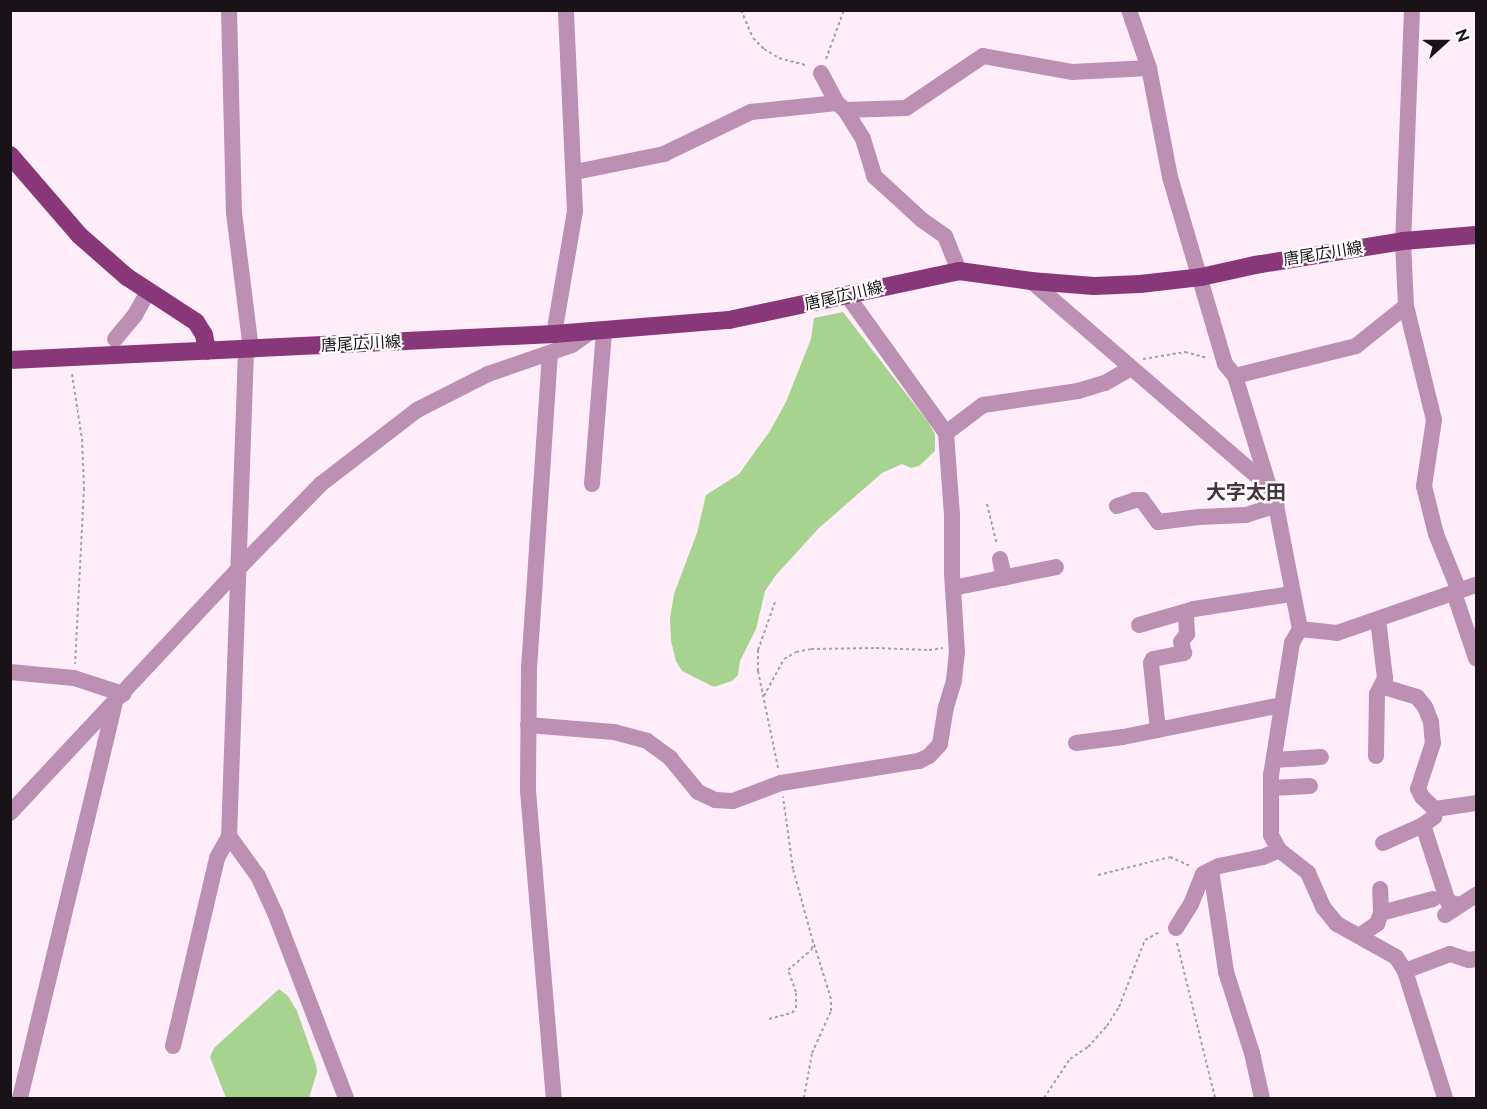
<!DOCTYPE html>
<meta charset="utf-8">
<style>
body{margin:0}
#map{position:relative;width:1487px;height:1109px;overflow:hidden;background:#ffeefa;font-family:Raleway,"Noto Sans JP",sans-serif}
div>[style]{position:absolute}
.water>*{inset:0;background:#a6d38f}
.path>*{height:2px;margin-top:-1px;transform-origin:0;background:repeating-linear-gradient(90deg,#ac9fa8 0 3px,transparent 0 6px)}
.minor>*{height:16px;margin:-8px;padding:0 8px;transform-origin:8px;border-radius:8px;background:#bd8fb3}
.major>*{height:18px;margin:-9px;padding:0 9px;transform-origin:9px;border-radius:9px;background:#89377b}
span{translate:-50% -50%;white-space:nowrap;text-align:center;line-height:1.15;-webkit-text-stroke:4.5px #fff;paint-order:stroke}
.street-label{font-size:16px;color:#191217}
.quarter-label{font-size:20px;color:#443541;font-weight:700}
.frame{position:absolute;inset:0;border:12px solid #191217;pointer-events:none}
.north{position:absolute;left:1415px;top:12px;width:60px;height:60px;-webkit-text-stroke:4px #fff;paint-order:stroke;rotate:69deg;font-size:16px;font-weight:700;line-height:24px;text-align:center;color:#191217}
.north::after{content:'';display:block;margin:auto;width:21px;height:27px;background:#191217;clip-path:polygon(50% 0,100% 100%,50% 72%,0 100%)}
</style>
<div id="map">
<div class="water">
<div style="clip-path:polygon(843px 312px,928px 422px,935px 434px,935px 451px,919px 466px,911px 468px,902px 464px,882px 473px,819px 528px,776px 575px,765px 591px,756px 629px,740px 661px,738px 675px,732px 681px,714px 687px,682px 671px,676px 661px,671px 641px,670px 618px,674px 594px,697px 533px,706px 495px,739px 474px,770px 431px,786px 402px,811px 339px,814px 318px)"></div>
<div style="clip-path:polygon(279px 989px,288px 996px,297px 1011px,316px 1065px,317px 1072px,309px 1098px,226px 1098px,210px 1057px,214px 1048px)"></div>
</div>
<div class="path">
<div style="left:741px;top:10px;width:30px;rotate:67deg"></div>
<div style="left:753px;top:38px;width:16px;rotate:45deg"></div>
<div style="left:764px;top:49px;width:17px;rotate:31deg"></div>
<div style="left:779px;top:58px;width:30px;rotate:15deg"></div>
<div style="left:826px;top:59px;width:52px;rotate:-69.8deg"></div>
<div style="left:1143px;top:359px;width:43px;rotate:-9.5deg"></div>
<div style="left:1185px;top:352px;width:24px;rotate:15deg"></div>
<div style="left:72px;top:374px;width:66px;rotate:81.3deg"></div>
<div style="left:82px;top:439px;width:49px;rotate:87.7deg"></div>
<div style="left:84px;top:488px;width:176px;rotate:92.9deg"></div>
<div style="left:987px;top:504px;width:42px;rotate:76.3deg"></div>
<div style="left:775px;top:602px;width:51px;rotate:109.5deg"></div>
<div style="left:758px;top:650px;width:21px;rotate:90deg"></div>
<div style="left:758px;top:671px;width:99px;rotate:78.3deg"></div>
<div style="left:764px;top:696px;width:42px;rotate:-61.6deg"></div>
<div style="left:784px;top:659px;width:14px;rotate:-30deg"></div>
<div style="left:796px;top:652px;width:15px;rotate:-11deg"></div>
<div style="left:811px;top:649px;width:65px;rotate:-0.9deg"></div>
<div style="left:876px;top:648px;width:53px;rotate:2.2deg"></div>
<div style="left:929px;top:650px;width:14px;rotate:-8deg"></div>
<div style="left:1098px;top:875px;width:74px;rotate:-14deg"></div>
<div style="left:1170px;top:857px;width:22px;rotate:24deg"></div>
<div style="left:1177px;top:943px;width:160px;rotate:76.2deg"></div>
<div style="left:769px;top:1019px;width:24px;rotate:-15deg"></div>
<div style="left:792px;top:1013px;width:6px;rotate:-51deg"></div>
<div style="left:796px;top:1008px;width:16px;rotate:-90deg"></div>
<div style="left:796px;top:992px;width:23px;rotate:-110deg"></div>
<div style="left:788px;top:970px;width:32px;rotate:-41deg"></div>
<div style="left:812px;top:949px;width:7px;rotate:-82deg"></div>
<div style="left:813px;top:942px;width:76px;rotate:-105.3deg"></div>
<div style="left:793px;top:869px;width:73px;rotate:-97.9deg"></div>
<div style="left:804px;top:1098px;width:46px;rotate:-79.9deg"></div>
<div style="left:812px;top:1053px;width:46px;rotate:-65.7deg"></div>
<div style="left:831px;top:1011px;width:12px;rotate:-90deg"></div>
<div style="left:831px;top:999px;width:58px;rotate:-107.2deg"></div>
<div style="left:1044px;top:1098px;width:47px;rotate:-56.3deg"></div>
<div style="left:1070px;top:1059px;width:22px;rotate:-34deg"></div>
<div style="left:1088px;top:1047px;width:28px;rotate:-48deg"></div>
<div style="left:1107px;top:1026px;width:22px;rotate:-58deg"></div>
<div style="left:1119px;top:1007px;width:72px;rotate:-68.8deg"></div>
<div style="left:1145px;top:940px;width:18px;rotate:-29deg"></div>
</div>
<div class="minor">
<div style="left:229px;top:10px;width:203px;rotate:88.6deg"></div>
<div style="left:234px;top:213px;width:138px;rotate:82.9deg"></div>
<div style="left:1129px;top:10px;width:61px;rotate:71deg"></div>
<div style="left:1149px;top:68px;width:111px;rotate:79.1deg"></div>
<div style="left:1170px;top:177px;width:195px;rotate:73.6deg"></div>
<div style="left:1225px;top:364px;width:16px;rotate:50deg"></div>
<div style="left:1235px;top:376px;width:112px;rotate:72.9deg"></div>
<div style="left:1412px;top:10px;width:231px;rotate:92.2deg"></div>
<div style="left:1403px;top:241px;width:65px;rotate:87.4deg"></div>
<div style="left:1406px;top:306px;width:117px;rotate:76.2deg"></div>
<div style="left:1434px;top:420px;width:67px;rotate:98.6deg"></div>
<div style="left:1424px;top:486px;width:49px;rotate:76deg"></div>
<div style="left:1436px;top:534px;width:61px;rotate:68deg"></div>
<div style="left:821px;top:73px;width:34px;rotate:62deg"></div>
<div style="left:837px;top:103px;width:11px;rotate:41deg"></div>
<div style="left:845px;top:110px;width:34px;rotate:58deg"></div>
<div style="left:863px;top:139px;width:39px;rotate:73deg"></div>
<div style="left:874px;top:176px;width:65px;rotate:42.5deg"></div>
<div style="left:922px;top:220px;width:28px;rotate:35deg"></div>
<div style="left:945px;top:236px;width:38px;rotate:68deg"></div>
<div style="left:845px;top:110px;width:61px;rotate:-1.9deg"></div>
<div style="left:906px;top:108px;width:93px;rotate:-34deg"></div>
<div style="left:983px;top:56px;width:90px;rotate:10.2deg"></div>
<div style="left:1072px;top:72px;width:77px;rotate:-3deg"></div>
<div style="left:575px;top:172px;width:91px;rotate:-11.4deg"></div>
<div style="left:664px;top:154px;width:97px;rotate:-25.8deg"></div>
<div style="left:751px;top:112px;width:86px;rotate:-6deg"></div>
<div style="left:1031px;top:281px;width:320px;rotate:40.8deg"></div>
<div style="left:1273px;top:490px;width:142px;rotate:79deg"></div>
<div style="left:1300px;top:629px;width:16px;rotate:120deg"></div>
<div style="left:1292px;top:643px;width:134px;rotate:99deg"></div>
<div style="left:1271px;top:775px;width:60px;rotate:90deg"></div>
<div style="left:1271px;top:835px;width:17px;rotate:62deg"></div>
<div style="left:1279px;top:850px;width:37px;rotate:38deg"></div>
<div style="left:1308px;top:873px;width:37px;rotate:66deg"></div>
<div style="left:1323px;top:907px;width:22px;rotate:51deg"></div>
<div style="left:1337px;top:924px;width:68px;rotate:29.2deg"></div>
<div style="left:1396px;top:957px;width:17px;rotate:57deg"></div>
<div style="left:1405px;top:971px;width:133px;rotate:72.5deg"></div>
<div style="left:554px;top:334px;width:125px;rotate:-80.3deg"></div>
<div style="left:575px;top:211px;width:201px;rotate:-92.6deg"></div>
<div style="left:115px;top:339px;width:31px;rotate:-50deg"></div>
<div style="left:135px;top:315px;width:26px;rotate:-61deg"></div>
<div style="left:246px;top:351px;width:485px;rotate:92deg"></div>
<div style="left:229px;top:836px;width:49px;rotate:54.1deg"></div>
<div style="left:258px;top:876px;width:41px;rotate:65.3deg"></div>
<div style="left:275px;top:913px;width:198px;rotate:69deg"></div>
<div style="left:550px;top:353px;width:315px;rotate:93.8deg"></div>
<div style="left:529px;top:667px;width:124px;rotate:90.5deg"></div>
<div style="left:528px;top:791px;width:308px;rotate:85.2deg"></div>
<div style="left:1235px;top:376px;width:125px;rotate:-13.9deg"></div>
<div style="left:1356px;top:346px;width:64px;rotate:-38.7deg"></div>
<div style="left:946px;top:433px;width:46px;rotate:-37.1deg"></div>
<div style="left:983px;top:405px;width:96px;rotate:-8.4deg"></div>
<div style="left:1078px;top:391px;width:28px;rotate:-17deg"></div>
<div style="left:1105px;top:383px;width:30px;rotate:-30deg"></div>
<div style="left:592px;top:484px;width:154px;rotate:-85.5deg"></div>
<div style="left:1117px;top:506px;width:19px;rotate:-18deg"></div>
<div style="left:1135px;top:500px;width:7px"></div>
<div style="left:1142px;top:500px;width:27px;rotate:54deg"></div>
<div style="left:1158px;top:522px;width:41px;rotate:-7deg"></div>
<div style="left:1199px;top:517px;width:47px;rotate:-2.4deg"></div>
<div style="left:1246px;top:515px;width:32px;rotate:-18deg"></div>
<div style="left:1000px;top:559px;width:19px;rotate:78deg"></div>
<div style="left:953px;top:588px;width:105px;rotate:-11.5deg"></div>
<div style="left:1454px;top:593px;width:69px;rotate:71.3deg"></div>
<div style="left:1139px;top:625px;width:57px;rotate:-16.2deg"></div>
<div style="left:1194px;top:609px;width:98px;rotate:-8.8deg"></div>
<div style="left:1300px;top:629px;width:37px;rotate:6deg"></div>
<div style="left:1337px;top:633px;width:147px;rotate:-19.1deg"></div>
<div style="left:10px;top:672px;width:64px;rotate:5.4deg"></div>
<div style="left:74px;top:678px;width:52px;rotate:18.1deg"></div>
<div style="left:1381px;top:686px;width:38px;rotate:17deg"></div>
<div style="left:1417px;top:697px;width:13px;rotate:51deg"></div>
<div style="left:1425px;top:707px;width:16px;rotate:68deg"></div>
<div style="left:1431px;top:722px;width:21px;rotate:85deg"></div>
<div style="left:1433px;top:743px;width:48px;rotate:108.1deg"></div>
<div style="left:1418px;top:789px;width:9px;rotate:63deg"></div>
<div style="left:1422px;top:797px;width:18px;rotate:43deg"></div>
<div style="left:528px;top:725px;width:86px;rotate:4.7deg"></div>
<div style="left:614px;top:732px;width:34px;rotate:15deg"></div>
<div style="left:647px;top:741px;width:29px;rotate:36deg"></div>
<div style="left:670px;top:758px;width:44px;rotate:50.5deg"></div>
<div style="left:698px;top:792px;width:19px;rotate:25deg"></div>
<div style="left:715px;top:800px;width:18px;rotate:3deg"></div>
<div style="left:733px;top:801px;width:51px;rotate:-20.6deg"></div>
<div style="left:781px;top:783px;width:140px;rotate:-9.1deg"></div>
<div style="left:919px;top:761px;width:11px;rotate:-27deg"></div>
<div style="left:929px;top:756px;width:16px;rotate:-47deg"></div>
<div style="left:940px;top:744px;width:37px;rotate:-81deg"></div>
<div style="left:946px;top:707px;width:28px;rotate:-73deg"></div>
<div style="left:954px;top:680px;width:27px;rotate:-84deg"></div>
<div style="left:957px;top:653px;width:80px;rotate:-93.6deg"></div>
<div style="left:952px;top:573px;width:58px;rotate:-90deg"></div>
<div style="left:952px;top:515px;width:82px;rotate:-94.2deg"></div>
<div style="left:946px;top:433px;width:170px;rotate:-125.7deg"></div>
<div style="left:1158px;top:730px;width:67px;rotate:-96deg"></div>
<div style="left:1151px;top:663px;width:4px;rotate:-63deg"></div>
<div style="left:1153px;top:659px;width:32px;rotate:-11deg"></div>
<div style="left:1184px;top:653px;width:11px;rotate:-105deg"></div>
<div style="left:1181px;top:642px;width:10px;rotate:-53deg"></div>
<div style="left:1187px;top:634px;width:22px;rotate:-93deg"></div>
<div style="left:1076px;top:743px;width:47px;rotate:-7.3deg"></div>
<div style="left:1123px;top:737px;width:162px;rotate:-11.4deg"></div>
<div style="left:1376px;top:756px;width:62px;rotate:-89.1deg"></div>
<div style="left:1377px;top:694px;width:18px;rotate:-63deg"></div>
<div style="left:1385px;top:678px;width:59px;rotate:-96.8deg"></div>
<div style="left:1274px;top:760px;width:47px;rotate:-3.7deg"></div>
<div style="left:1271px;top:788px;width:39px;rotate:-3deg"></div>
<div style="left:10px;top:813px;width:334px;rotate:-46.9deg"></div>
<div style="left:238px;top:569px;width:119px;rotate:-45.7deg"></div>
<div style="left:321px;top:484px;width:121px;rotate:-37.6deg"></div>
<div style="left:417px;top:410px;width:80px;rotate:-26.9deg"></div>
<div style="left:488px;top:374px;width:89px;rotate:-19deg"></div>
<div style="left:572px;top:345px;width:24px;rotate:-35deg"></div>
<div style="left:1423px;top:825px;width:81px;rotate:72deg"></div>
<div style="left:1448px;top:902px;width:12px;rotate:14deg"></div>
<div style="left:1383px;top:843px;width:44px;rotate:-24.2deg"></div>
<div style="left:1423px;top:825px;width:14px;rotate:-36deg"></div>
<div style="left:1434px;top:817px;width:8px;rotate:-83deg"></div>
<div style="left:1435px;top:809px;width:41px;rotate:-8.3deg"></div>
<div style="left:1211px;top:870px;width:103px;rotate:81.6deg"></div>
<div style="left:1226px;top:972px;width:85px;rotate:72.2deg"></div>
<div style="left:1252px;top:1053px;width:46px;rotate:77.5deg"></div>
<div style="left:1381px;top:913px;width:54px;rotate:-15.1deg"></div>
<div style="left:1445px;top:915px;width:37px;rotate:-33deg"></div>
<div style="left:1176px;top:928px;width:28px;rotate:-58deg"></div>
<div style="left:1191px;top:904px;width:32px;rotate:-68deg"></div>
<div style="left:1203px;top:874px;width:18px;rotate:-27deg"></div>
<div style="left:1219px;top:866px;width:45px;rotate:-11.6deg"></div>
<div style="left:1263px;top:857px;width:17px;rotate:-24deg"></div>
<div style="left:1359px;top:936px;width:22px;rotate:-34deg"></div>
<div style="left:1377px;top:924px;width:12px;rotate:-70deg"></div>
<div style="left:1381px;top:913px;width:24px;rotate:-92deg"></div>
<div style="left:1405px;top:971px;width:48px;rotate:-20.7deg"></div>
<div style="left:1450px;top:954px;width:20px;rotate:18deg"></div>
<div style="left:1469px;top:960px;width:7px;rotate:-8deg"></div>
<div style="left:173px;top:1046px;width:193px;rotate:-76.8deg"></div>
<div style="left:217px;top:858px;width:25px;rotate:-61deg"></div>
<div style="left:20px;top:1098px;width:404px;rotate:-76.5deg"></div>
</div>
<div class="major">
<div style="left:10px;top:155px;width:106px;rotate:49.2deg"></div>
<div style="left:79px;top:235px;width:64px;rotate:41.2deg"></div>
<div style="left:127px;top:277px;width:82px;rotate:33.1deg"></div>
<div style="left:196px;top:322px;width:15px;rotate:58deg"></div>
<div style="left:204px;top:335px;width:16px;rotate:79deg"></div>
<div style="left:10px;top:360px;width:545px;rotate:-2.74deg"></div>
<div style="left:554px;top:334px;width:176px;rotate:-4.6deg"></div>
<div style="left:729px;top:320px;width:235px;rotate:-12deg"></div>
<div style="left:959px;top:271px;width:73px;rotate:7.9deg"></div>
<div style="left:1031px;top:281px;width:63px;rotate:4.5deg"></div>
<div style="left:1094px;top:286px;width:46px;rotate:-2.5deg"></div>
<div style="left:1140px;top:284px;width:61px;rotate:-6.5deg"></div>
<div style="left:1201px;top:277px;width:55px;rotate:-12.5deg"></div>
<div style="left:1255px;top:265px;width:150px;rotate:-9.2deg"></div>
<div style="left:1403px;top:241px;width:73px;rotate:-4.7deg"></div>
</div>
<div class="street-label">
<span style="left:1323px;top:254px;rotate:-9deg">唐尾広川線</span>
<span style="left:844px;top:296px;rotate:-13deg">唐尾広川線</span>
<span style="left:361px;top:344px;rotate:-3deg">唐尾広川線</span>
</div>
<div class="quarter-label">
<span style="left:1246px;top:492px">大字太田</span>
</div>
<div class="frame"></div>
<div class="north">N</div>
</div>
